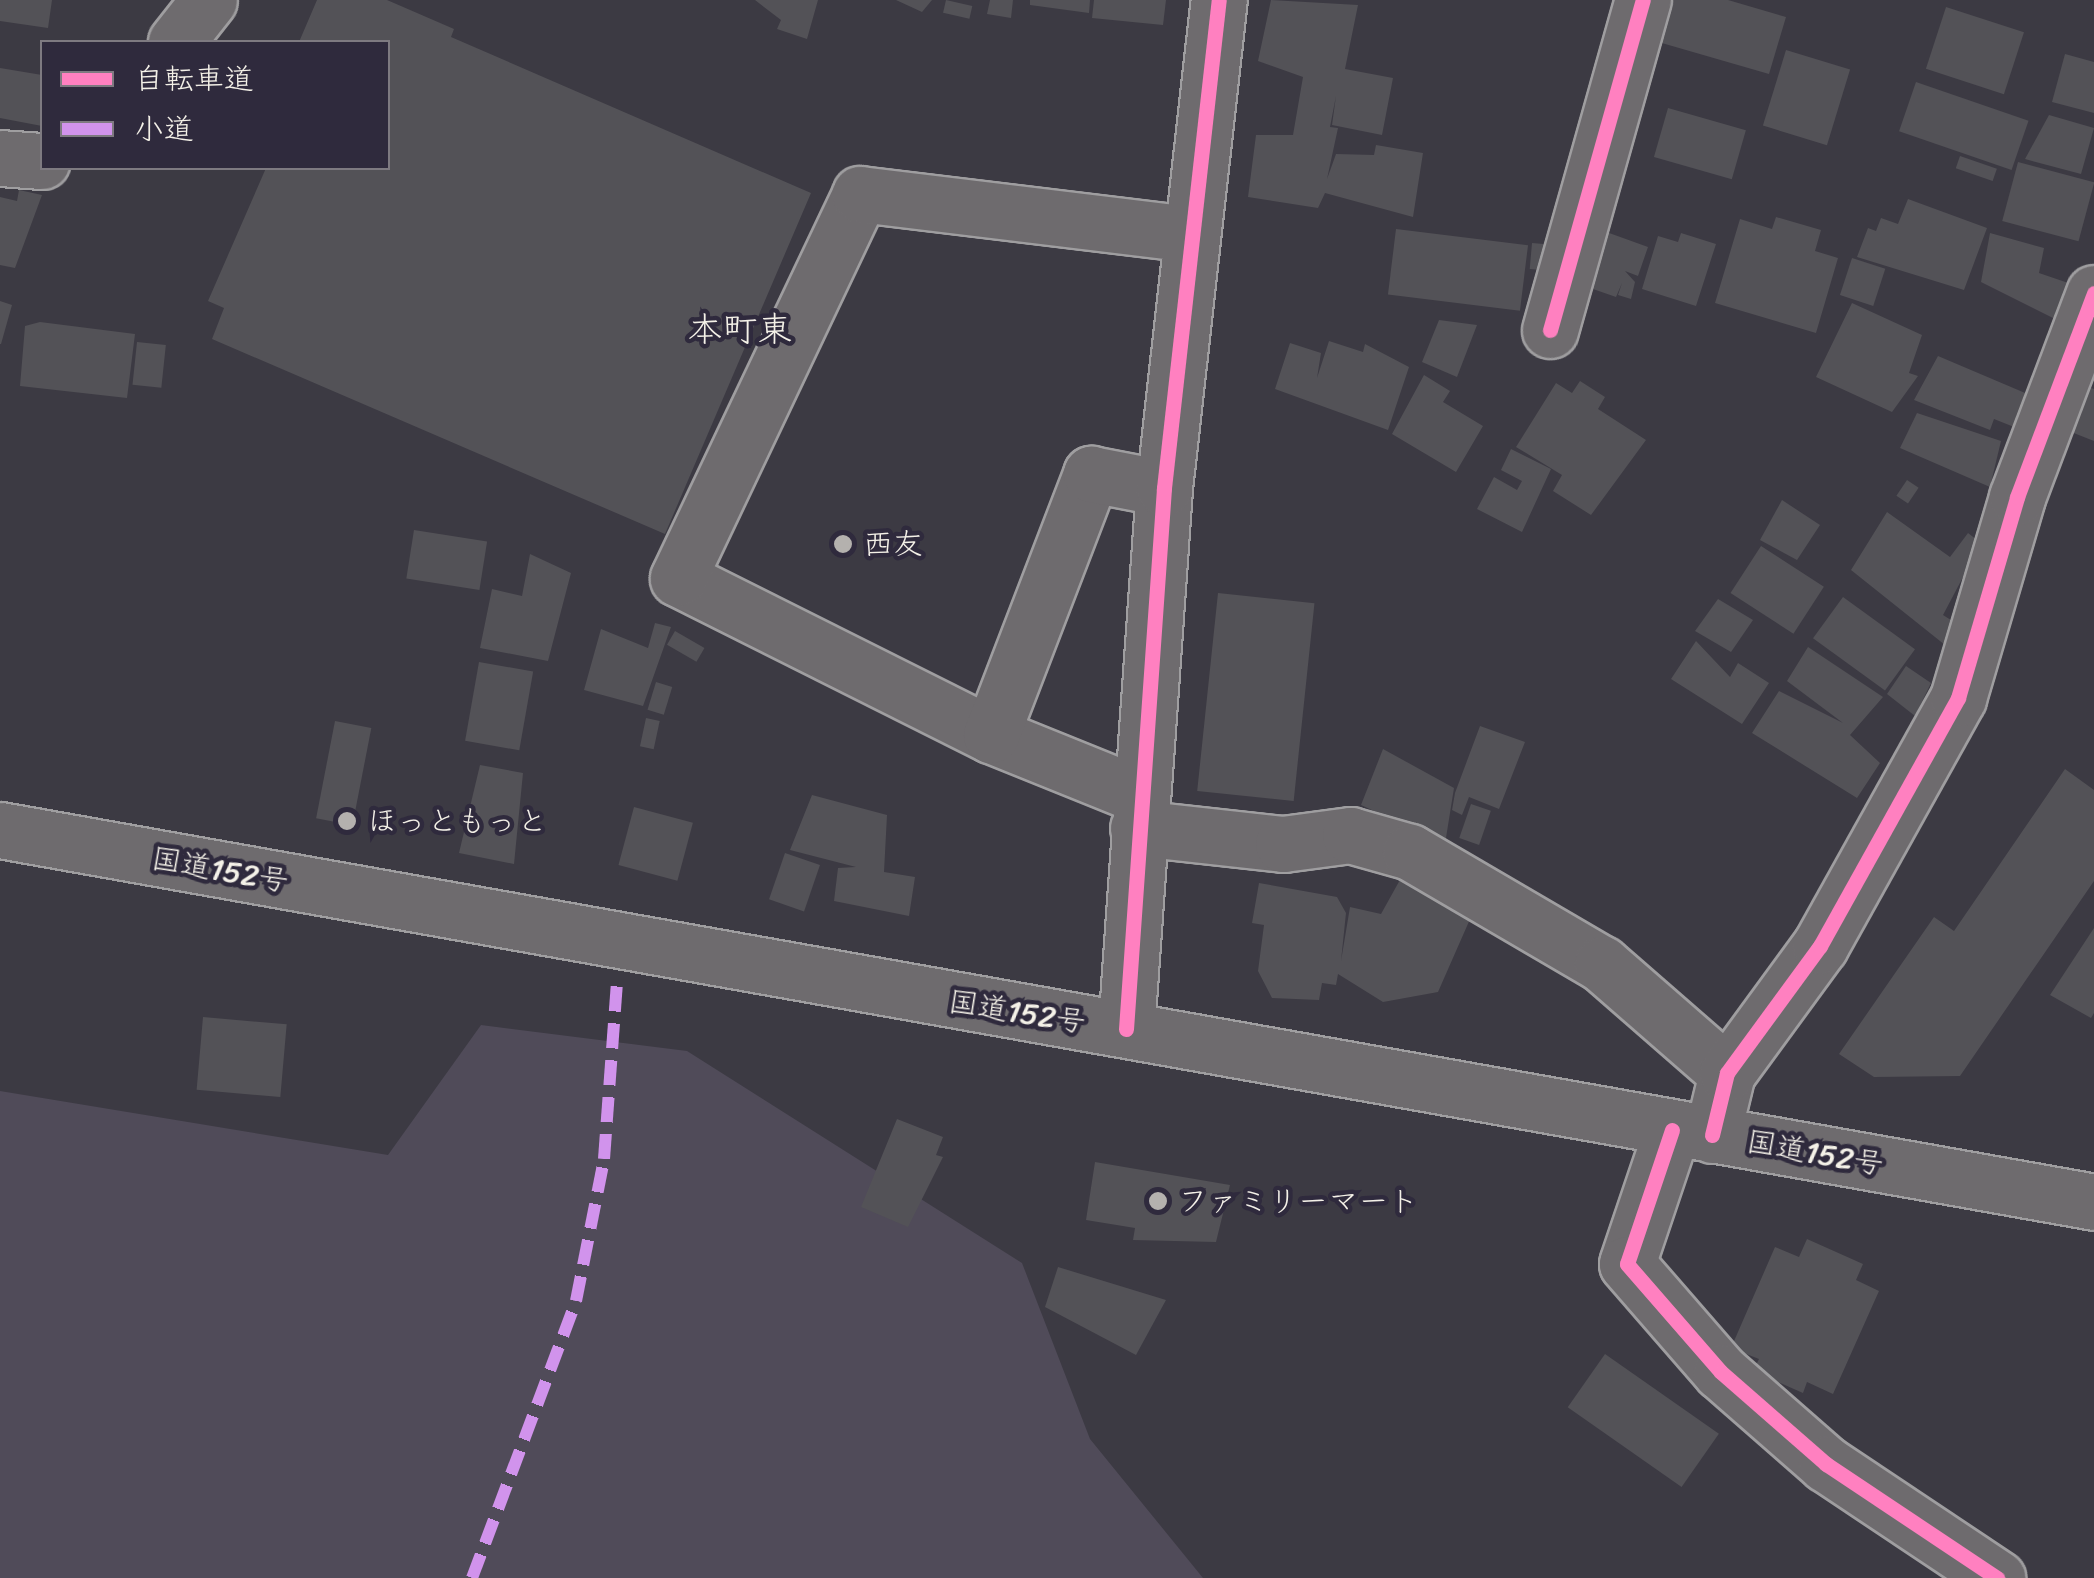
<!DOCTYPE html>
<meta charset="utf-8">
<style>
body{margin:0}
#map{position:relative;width:2094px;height:1578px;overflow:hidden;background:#3c3a43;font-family:Sriracha,"Klee One",sans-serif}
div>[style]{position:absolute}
.green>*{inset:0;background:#504b59}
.building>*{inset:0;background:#535257;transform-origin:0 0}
.roads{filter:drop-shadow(2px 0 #9f9ea0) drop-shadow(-2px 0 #9f9ea0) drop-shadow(0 2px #9f9ea0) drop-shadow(0 -2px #9f9ea0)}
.minor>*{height:55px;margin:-27.5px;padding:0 27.5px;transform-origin:27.5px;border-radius:27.5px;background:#6e6b6e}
.highway>*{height:55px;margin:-27.5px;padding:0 27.5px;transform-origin:27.5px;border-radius:27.5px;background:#6e6b6e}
.quiet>*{height:12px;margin-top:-6px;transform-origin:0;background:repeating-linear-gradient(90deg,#d193ec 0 25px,transparent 0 37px)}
.cycleway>*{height:15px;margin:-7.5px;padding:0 7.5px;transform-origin:7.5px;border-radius:7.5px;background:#ff80c0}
.dots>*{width:28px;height:28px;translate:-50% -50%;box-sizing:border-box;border:5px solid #2f2a3d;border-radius:50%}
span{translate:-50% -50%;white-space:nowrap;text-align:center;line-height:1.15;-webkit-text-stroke:9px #2f2a3d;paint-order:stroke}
.poi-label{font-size:30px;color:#f4f1e8}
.left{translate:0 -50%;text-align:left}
.street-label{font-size:30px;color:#f4f1e8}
.quarter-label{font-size:35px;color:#f4f1e8}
.legend{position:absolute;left:40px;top:40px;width:350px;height:130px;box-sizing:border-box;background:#2f2a3d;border:2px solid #7e7a81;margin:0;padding:12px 18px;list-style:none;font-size:30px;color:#f4f1e8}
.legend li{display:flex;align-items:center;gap:20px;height:50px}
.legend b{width:50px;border:2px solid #7e7a81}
</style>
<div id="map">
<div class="green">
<div style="clip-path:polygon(481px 1025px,687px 1051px,1022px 1263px,1090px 1439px,1203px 1578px,0 1578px,0 1091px,388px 1155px)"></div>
</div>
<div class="building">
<div style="clip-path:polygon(0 0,52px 0,48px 28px,0 21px)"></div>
<div style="clip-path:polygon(317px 0,387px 0,454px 29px,451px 37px,811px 193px,665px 534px,212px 339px,224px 308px,208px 301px,266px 168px,388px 168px,388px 42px,299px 42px)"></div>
<div style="clip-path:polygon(755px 0,818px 0,807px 39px,777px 29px,781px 20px)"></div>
<div style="clip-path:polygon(896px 0,932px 0,922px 12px)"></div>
<div style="left:946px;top:0;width:27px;height:13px;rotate:13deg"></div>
<div style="clip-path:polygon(990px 0,1013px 0,1011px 18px,987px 14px)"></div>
<div style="clip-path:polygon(1030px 0,1090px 0,1089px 13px,1030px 5px)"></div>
<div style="clip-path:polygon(1094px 0,1166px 0,1163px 25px,1092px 18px)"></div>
<div style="clip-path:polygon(1271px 0,1358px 5px,1345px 69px,1393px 78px,1382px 135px,1332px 125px,1336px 96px,1330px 127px,1338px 128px,1327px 179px,1336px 154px,1374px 155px,1376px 145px,1423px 153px,1413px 217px,1325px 193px,1318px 208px,1248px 197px,1256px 135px,1293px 135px,1303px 77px,1258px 61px)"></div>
<div style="clip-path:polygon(1652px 0,1728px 0,1786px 17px,1769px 74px,1641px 37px)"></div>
<div style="left:1946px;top:7px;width:82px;height:65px;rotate:18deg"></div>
<div style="left:1786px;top:50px;width:67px;height:79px;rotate:17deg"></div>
<div style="clip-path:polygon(2065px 54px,2094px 62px,2094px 113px,2052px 102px)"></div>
<div style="clip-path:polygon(0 68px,42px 75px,42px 126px,0 118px)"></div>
<div style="left:1916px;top:82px;width:119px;height:52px;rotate:19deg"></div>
<div style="left:1668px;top:108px;width:81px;height:51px;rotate:16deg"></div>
<div style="clip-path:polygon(2049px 115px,2094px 128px,2081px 174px,2025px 159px)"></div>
<div style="left:1960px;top:156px;width:39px;height:13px;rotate:19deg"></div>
<div style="left:2018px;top:162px;width:79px;height:61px;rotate:15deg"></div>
<div style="clip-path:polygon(19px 190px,42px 195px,15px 268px,0 265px,0 197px,17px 201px)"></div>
<div style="clip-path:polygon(1908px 199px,1987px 228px,1964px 290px,1857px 257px,1868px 228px,1876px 231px,1881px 218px,1898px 224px)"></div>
<div style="clip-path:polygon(1776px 217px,1821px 230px,1815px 251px,1838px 258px,1816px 333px,1715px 303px,1740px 219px,1772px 229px)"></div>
<div style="clip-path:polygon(1587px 225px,1648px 247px,1638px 276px,1625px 271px,1635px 282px,1631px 299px,1618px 295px,1622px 283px,1616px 297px,1567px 280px)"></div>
<div style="left:1396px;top:229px;width:133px;height:66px;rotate:7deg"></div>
<div style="clip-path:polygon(1681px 233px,1716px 244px,1696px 306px,1642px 289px,1658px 236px,1678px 242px)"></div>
<div style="clip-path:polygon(1990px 233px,2044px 248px,2039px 273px,2080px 287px,2067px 325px,1981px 282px)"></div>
<div style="left:1532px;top:243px;width:12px;height:26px;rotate:5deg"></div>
<div style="left:1852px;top:258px;width:35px;height:39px;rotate:18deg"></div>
<div style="clip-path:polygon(0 301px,12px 305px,1px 344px,0 344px)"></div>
<div style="clip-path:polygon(1852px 303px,1922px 335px,1909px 373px,1918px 376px,1892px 412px,1816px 377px)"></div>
<div style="clip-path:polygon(1439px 320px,1477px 325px,1457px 377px,1422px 362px)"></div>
<div style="clip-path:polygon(40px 322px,135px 334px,127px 398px,20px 386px,25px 326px)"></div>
<div style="clip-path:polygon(1329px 341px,1363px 352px,1365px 344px,1409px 367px,1388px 430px,1275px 389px,1290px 343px,1321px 353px,1317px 378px)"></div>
<div style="left:137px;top:342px;width:29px;height:43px;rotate:6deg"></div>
<div style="clip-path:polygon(1938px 356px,2037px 398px,2024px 431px,1994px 419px,1990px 430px,1914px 400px)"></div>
<div style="clip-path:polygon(1424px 375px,1450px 391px,1443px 402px,1483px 426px,1456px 472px,1392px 434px)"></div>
<div style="clip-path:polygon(1580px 381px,1605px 397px,1598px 409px,1646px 440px,1591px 515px,1553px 491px,1562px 475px,1516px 447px,1556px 383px,1572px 393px)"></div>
<div style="clip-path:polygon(2083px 385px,2094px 389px,2094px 441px,2066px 430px)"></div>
<div style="clip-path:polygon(1917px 413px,2001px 441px,1990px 487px,1900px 448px)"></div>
<div style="clip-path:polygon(1511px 449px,1551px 469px,1522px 532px,1477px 509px,1494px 477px,1517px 490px,1522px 481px,1501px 470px)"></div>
<div style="left:1907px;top:480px;width:14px;height:19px;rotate:34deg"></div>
<div style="clip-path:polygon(1782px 500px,1820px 525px,1797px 560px,1760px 540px)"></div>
<div style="clip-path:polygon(1887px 512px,1950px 557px,1968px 533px,1981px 543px,1943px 615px,1954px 622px,1945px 645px,1851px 570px)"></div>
<div style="left:414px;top:530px;width:74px;height:49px;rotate:9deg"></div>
<div style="left:1761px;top:546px;width:75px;height:56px;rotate:33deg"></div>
<div style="clip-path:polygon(530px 554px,571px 573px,548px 661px,480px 648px,492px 589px,522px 596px)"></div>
<div style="left:1218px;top:593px;width:97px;height:199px;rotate:6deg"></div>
<div style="left:1843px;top:597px;width:89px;height:51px;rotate:36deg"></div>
<div style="clip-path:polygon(1718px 599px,1753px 620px,1731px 652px,1695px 631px)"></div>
<div style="clip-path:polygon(655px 623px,671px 627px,643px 706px,584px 690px,601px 629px,648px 648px)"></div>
<div style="left:675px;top:631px;width:34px;height:16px;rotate:30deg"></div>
<div style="clip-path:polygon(1696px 641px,1730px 677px,1738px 663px,1769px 683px,1742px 724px,1671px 679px)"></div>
<div style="clip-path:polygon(1808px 647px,1883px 697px,1850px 735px,1880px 763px,1857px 798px,1752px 733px,1779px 691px,1843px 723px,1787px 681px)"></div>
<div style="left:479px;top:662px;width:55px;height:80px;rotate:10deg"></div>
<div style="clip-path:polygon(1906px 666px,1931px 683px,1915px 716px,1887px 694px)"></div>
<div style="left:656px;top:682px;width:17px;height:29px;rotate:17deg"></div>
<div style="left:646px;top:718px;width:14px;height:29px;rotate:12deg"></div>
<div style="left:335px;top:721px;width:37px;height:99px;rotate:11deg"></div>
<div style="clip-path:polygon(1480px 726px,1525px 742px,1499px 809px,1469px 797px,1462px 815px,1452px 810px,1455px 793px)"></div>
<div style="clip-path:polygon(1383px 749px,1454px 788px,1445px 844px,1361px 805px)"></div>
<div style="clip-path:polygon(480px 765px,523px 773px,514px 864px,459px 853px)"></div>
<div style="clip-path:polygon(2065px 769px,2094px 790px,2094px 881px,1960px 1076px,1874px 1077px,1839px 1054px,1934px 917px,1954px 931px)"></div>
<div style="clip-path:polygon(812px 795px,887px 815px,884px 872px,915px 877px,909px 916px,834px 901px,838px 868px,856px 867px,790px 850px)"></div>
<div style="left:1471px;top:804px;width:21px;height:36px;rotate:19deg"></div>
<div style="left:634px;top:807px;width:61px;height:60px;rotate:15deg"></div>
<div style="left:785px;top:853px;width:37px;height:49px;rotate:19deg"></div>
<div style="clip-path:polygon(1406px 869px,1478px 901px,1438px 992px,1383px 1002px,1338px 974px,1336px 985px,1322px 983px,1319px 1000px,1272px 998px,1258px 971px,1264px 925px,1252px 923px,1259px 883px,1337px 897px,1346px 913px,1341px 961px,1350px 907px,1381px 914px)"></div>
<div style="clip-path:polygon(2094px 928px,2094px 1013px,2091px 1018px,2050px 995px)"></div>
<div style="left:203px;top:1017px;width:84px;height:73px;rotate:5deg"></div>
<div style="clip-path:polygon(897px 1119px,943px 1137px,936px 1155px,943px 1157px,908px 1227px,861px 1207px)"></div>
<div style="clip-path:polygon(1095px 1162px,1230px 1185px,1216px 1242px,1133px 1240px,1135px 1228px,1086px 1220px)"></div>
<div style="clip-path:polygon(1807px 1239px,1863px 1264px,1856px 1280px,1879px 1291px,1833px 1394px,1807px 1382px,1803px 1393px,1753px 1371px,1759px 1359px,1731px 1348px,1775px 1247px,1799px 1257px)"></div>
<div style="clip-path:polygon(1058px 1267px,1166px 1300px,1136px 1355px,1045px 1307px)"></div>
<div style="left:1605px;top:1354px;width:139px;height:65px;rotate:35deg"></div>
</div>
<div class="roads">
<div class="minor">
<div style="left:176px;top:42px;width:53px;rotate:-51.8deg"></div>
<div style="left:0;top:158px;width:42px;rotate:4.1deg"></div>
<div style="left:1550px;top:330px;width:343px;rotate:-74.3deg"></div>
<div style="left:991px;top:735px;width:350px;rotate:-153.4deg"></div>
<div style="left:678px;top:578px;width:425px;rotate:-64.6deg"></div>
<div style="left:860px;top:194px;width:334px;rotate:6.9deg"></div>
<div style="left:1142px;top:796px;width:163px;rotate:-158deg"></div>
<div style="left:991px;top:735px;width:280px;rotate:-69deg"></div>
<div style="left:1091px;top:474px;width:74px;rotate:10.9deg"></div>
<div style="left:1138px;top:828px;width:146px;rotate:6.3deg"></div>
<div style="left:1283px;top:844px;width:68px;rotate:-7.7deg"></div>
<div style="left:1350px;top:835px;width:62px;rotate:15.8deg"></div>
<div style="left:1410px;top:852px;width:222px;rotate:30.3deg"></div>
<div style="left:1602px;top:964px;width:166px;rotate:41.1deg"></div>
<div style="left:1126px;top:1029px;width:542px;rotate:-85.98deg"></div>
<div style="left:1164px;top:488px;width:491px;rotate:-83.6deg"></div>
<div style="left:1672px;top:1130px;width:141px;rotate:108.6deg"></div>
<div style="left:1627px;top:1264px;width:143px;rotate:49deg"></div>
<div style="left:1721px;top:1372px;width:140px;rotate:41.2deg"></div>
<div style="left:1826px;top:1464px;width:206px;rotate:33.7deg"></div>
<div style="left:1712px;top:1135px;width:64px;rotate:-76.4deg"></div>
<div style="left:1727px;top:1073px;width:157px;rotate:-53.8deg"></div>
<div style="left:1820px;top:946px;width:284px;rotate:-60.9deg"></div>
<div style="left:1958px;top:698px;width:209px;rotate:-73.6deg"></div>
<div style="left:2017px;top:497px;width:218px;rotate:-69.3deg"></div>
</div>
<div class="highway">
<div style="left:0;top:830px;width:2127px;rotate:10.07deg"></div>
</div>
</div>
<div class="quiet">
<div style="left:472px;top:1578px;width:296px;rotate:-69.4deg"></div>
<div style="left:576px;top:1301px;width:145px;rotate:-78.8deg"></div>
<div style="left:604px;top:1159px;width:177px;rotate:-85.8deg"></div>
</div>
<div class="cycleway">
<div style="left:1550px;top:330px;width:343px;rotate:-74.3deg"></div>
<div style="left:1126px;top:1029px;width:542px;rotate:-85.98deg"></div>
<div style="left:1164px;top:488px;width:491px;rotate:-83.6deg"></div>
<div style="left:1672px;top:1130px;width:141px;rotate:108.6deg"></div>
<div style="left:1627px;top:1264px;width:143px;rotate:49deg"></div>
<div style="left:1721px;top:1372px;width:140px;rotate:41.2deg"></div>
<div style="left:1826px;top:1464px;width:206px;rotate:33.7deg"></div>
<div style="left:1712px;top:1135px;width:64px;rotate:-76.4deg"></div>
<div style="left:1727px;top:1073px;width:157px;rotate:-53.8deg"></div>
<div style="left:1820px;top:946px;width:284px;rotate:-60.9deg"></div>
<div style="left:1958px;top:698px;width:209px;rotate:-73.6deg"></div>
<div style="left:2017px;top:497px;width:218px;rotate:-69.3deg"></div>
</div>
<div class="dots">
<div style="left:843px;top:544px;background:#b4b1ae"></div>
<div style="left:347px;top:821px;background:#b4b1ae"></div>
<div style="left:1158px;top:1201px;background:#b4b1ae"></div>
</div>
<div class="poi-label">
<span class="left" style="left:863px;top:544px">西友</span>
<span class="left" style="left:367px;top:821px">ほっともっと</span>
<span class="left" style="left:1178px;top:1201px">ファミリーマート</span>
</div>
<div class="street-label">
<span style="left:220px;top:870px;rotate:10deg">国道152号</span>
<span style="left:1017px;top:1012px;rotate:9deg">国道152号</span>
<span style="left:1815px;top:1153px;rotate:10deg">国道152号</span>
</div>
<div class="quarter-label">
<span style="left:740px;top:329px">本町東</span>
</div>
<ul class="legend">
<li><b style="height:12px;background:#ff80c0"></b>自転車道</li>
<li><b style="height:12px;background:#d193ec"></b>小道</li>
</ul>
</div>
